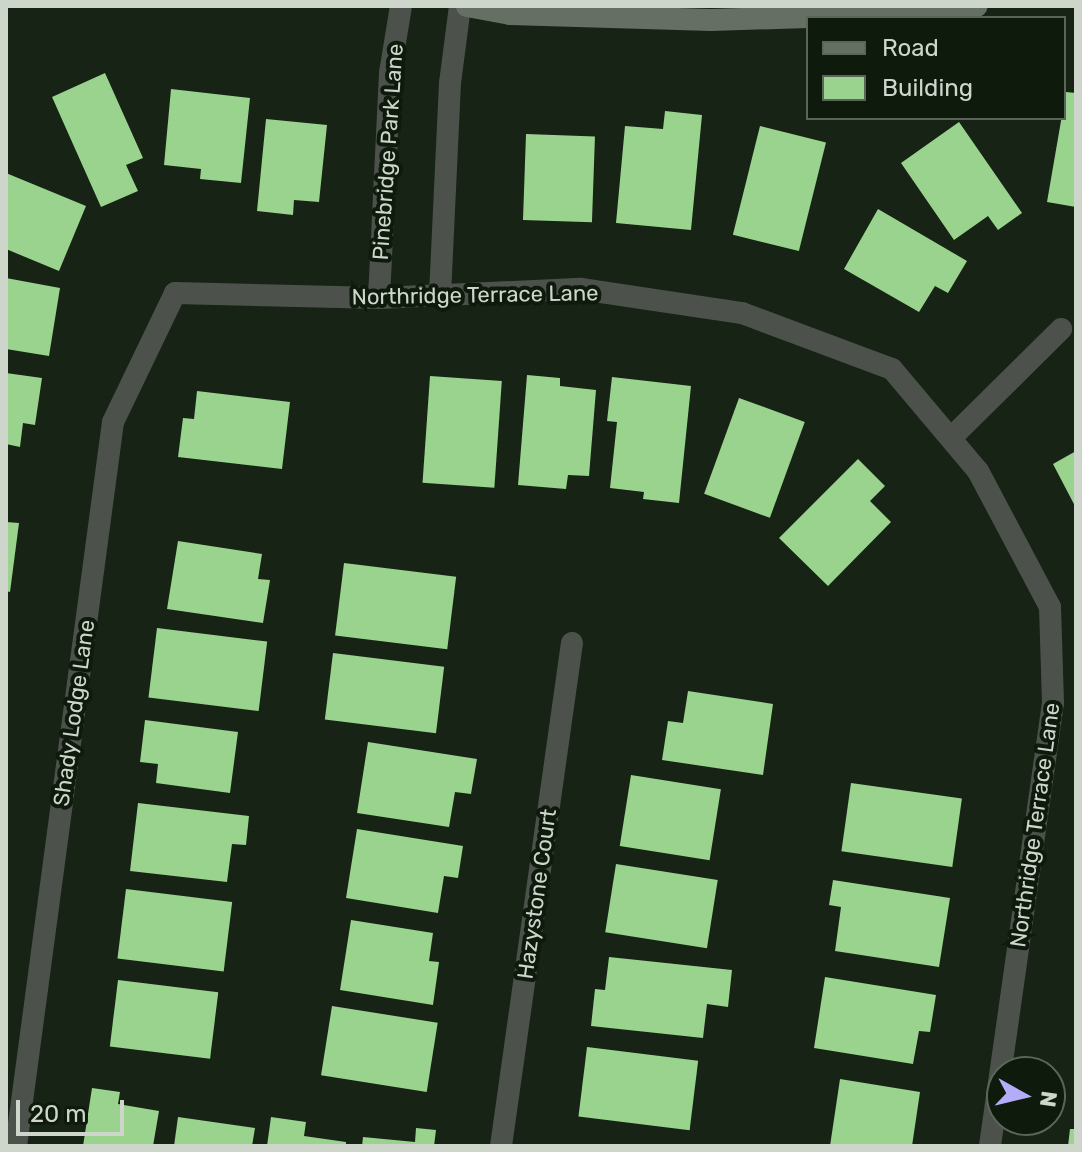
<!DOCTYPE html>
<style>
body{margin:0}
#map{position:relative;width:1082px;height:1152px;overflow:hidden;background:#172315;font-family:Rubik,sans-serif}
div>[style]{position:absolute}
.building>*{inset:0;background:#99d38e;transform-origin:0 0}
.minor>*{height:22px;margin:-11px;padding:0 11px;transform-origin:11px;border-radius:11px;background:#4c524b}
.secondary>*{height:22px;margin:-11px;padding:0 11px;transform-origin:11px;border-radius:11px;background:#656f63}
span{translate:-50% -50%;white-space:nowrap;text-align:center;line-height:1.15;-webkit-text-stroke:8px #0e1a0c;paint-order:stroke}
.street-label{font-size:22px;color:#ced6cc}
.frame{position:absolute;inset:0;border:8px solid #ced6cc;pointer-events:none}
.legend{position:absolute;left:806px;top:16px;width:260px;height:104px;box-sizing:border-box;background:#0e1a0c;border:2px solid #5b6559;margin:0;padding:10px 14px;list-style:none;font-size:24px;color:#ced6cc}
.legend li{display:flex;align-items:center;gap:16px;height:40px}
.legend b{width:40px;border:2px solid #5b6559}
.north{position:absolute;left:986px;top:1056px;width:80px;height:80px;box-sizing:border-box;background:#0e1a0c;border:2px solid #5b6559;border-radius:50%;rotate:98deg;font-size:22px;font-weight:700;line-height:32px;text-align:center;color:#ced6cc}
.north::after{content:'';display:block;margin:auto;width:28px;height:36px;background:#b3adf9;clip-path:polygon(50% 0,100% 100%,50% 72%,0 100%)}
.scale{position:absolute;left:16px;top:1100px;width:108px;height:36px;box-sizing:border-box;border:4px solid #ced6cc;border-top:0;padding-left:10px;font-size:24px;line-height:28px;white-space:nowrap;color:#ced6cc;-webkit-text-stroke:6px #0e1a0c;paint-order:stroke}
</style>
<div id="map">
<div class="building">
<div style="clip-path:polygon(105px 73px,143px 158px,126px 165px,138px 191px,101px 207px,52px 97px)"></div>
<div style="clip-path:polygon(171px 89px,250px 98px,241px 183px,200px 179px,201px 169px,164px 165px)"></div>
<div style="clip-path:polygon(1066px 92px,1076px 93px,1076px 207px,1047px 202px)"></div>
<div style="clip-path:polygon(665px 111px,702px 115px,691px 230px,616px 223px,625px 126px,663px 129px)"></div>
<div style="clip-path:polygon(266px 119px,327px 125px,319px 202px,294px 200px,293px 215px,257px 211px)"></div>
<div style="clip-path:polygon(959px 122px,1022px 213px,998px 230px,988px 216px,954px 240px,901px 163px)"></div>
<div style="left:760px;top:126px;width:68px;height:112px;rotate:14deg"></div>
<div style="left:526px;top:134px;width:69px;height:86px;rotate:2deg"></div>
<div style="clip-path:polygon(6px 173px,86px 206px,59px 271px,6px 249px)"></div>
<div style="clip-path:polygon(878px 209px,967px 261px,948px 293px,935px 286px,919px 312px,844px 269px)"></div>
<div style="clip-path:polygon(6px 278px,60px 288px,49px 356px,6px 349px)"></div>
<div style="clip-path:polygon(6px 373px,42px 378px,35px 425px,23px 423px,20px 447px,6px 444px)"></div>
<div style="clip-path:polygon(527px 375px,560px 378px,560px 386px,596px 390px,589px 476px,568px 475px,566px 489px,518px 485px)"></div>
<div style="left:430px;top:376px;width:72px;height:107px;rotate:4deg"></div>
<div style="clip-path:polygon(612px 377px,691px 386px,679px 503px,643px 499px,644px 492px,610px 488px,617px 422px,607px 421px)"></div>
<div style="clip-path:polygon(197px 391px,290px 402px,282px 469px,178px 457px,183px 418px,194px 419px)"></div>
<div style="left:739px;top:398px;width:70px;height:102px;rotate:20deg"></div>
<div style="clip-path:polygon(1076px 451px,1076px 508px,1053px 464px)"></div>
<div style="clip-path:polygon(858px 459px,885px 486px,870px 501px,891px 522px,828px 586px,779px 538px)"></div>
<div style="clip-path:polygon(6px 522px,19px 523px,10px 592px,6px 591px)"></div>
<div style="clip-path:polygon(178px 541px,262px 554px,258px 579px,270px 580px,263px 623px,167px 609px)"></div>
<div style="left:344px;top:563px;width:113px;height:73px;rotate:7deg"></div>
<div style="left:157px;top:628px;width:111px;height:70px;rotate:7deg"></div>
<div style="left:333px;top:653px;width:112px;height:67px;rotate:7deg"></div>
<div style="clip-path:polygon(688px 691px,773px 704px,763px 775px,662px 760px,668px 721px,683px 723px)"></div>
<div style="clip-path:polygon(145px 720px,238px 732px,230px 793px,156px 783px,158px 764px,140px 762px)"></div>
<div style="clip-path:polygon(368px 742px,477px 759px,471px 794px,455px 792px,449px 827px,357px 813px)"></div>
<div style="left:631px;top:775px;width:91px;height:72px;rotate:9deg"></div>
<div style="left:851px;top:783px;width:112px;height:69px;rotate:8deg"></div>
<div style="clip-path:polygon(138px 803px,249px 816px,246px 845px,232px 844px,227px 882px,130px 871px)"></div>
<div style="clip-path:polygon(357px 829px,463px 846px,458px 878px,444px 876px,438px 913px,346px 898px)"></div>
<div style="left:616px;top:864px;width:103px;height:69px;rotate:9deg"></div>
<div style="clip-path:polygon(833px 880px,950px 898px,939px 967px,835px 951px,841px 907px,829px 905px)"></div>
<div style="left:126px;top:889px;width:107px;height:70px;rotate:7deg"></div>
<div style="clip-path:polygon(351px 920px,433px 933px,429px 961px,439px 962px,433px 1005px,340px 990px)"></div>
<div style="clip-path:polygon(609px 957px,732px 970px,728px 1007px,707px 1004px,703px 1038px,591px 1026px,595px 989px,605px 990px)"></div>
<div style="clip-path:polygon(825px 977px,936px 995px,930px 1032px,919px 1031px,913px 1064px,814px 1048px)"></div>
<div style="left:118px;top:980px;width:101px;height:67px;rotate:7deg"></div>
<div style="left:332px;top:1006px;width:107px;height:70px;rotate:9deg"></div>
<div style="left:587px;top:1047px;width:112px;height:70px;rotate:7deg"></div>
<div style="clip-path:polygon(840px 1079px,920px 1092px,912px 1146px,830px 1146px)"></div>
<div style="clip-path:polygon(92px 1088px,120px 1092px,118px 1104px,159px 1111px,153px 1146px,83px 1146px)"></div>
<div style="clip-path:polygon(178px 1117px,255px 1128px,252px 1146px,174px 1146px)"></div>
<div style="clip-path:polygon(271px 1117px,306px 1122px,304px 1136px,346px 1142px,346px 1146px,267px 1146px)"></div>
<div style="clip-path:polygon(416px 1128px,436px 1130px,434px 1146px,362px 1146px,363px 1137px,415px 1142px)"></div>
<div style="clip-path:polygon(1070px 1129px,1076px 1129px,1076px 1146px,1068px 1146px)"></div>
</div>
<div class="minor">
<div style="left:440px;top:295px;width:212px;rotate:-87.3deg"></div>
<div style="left:450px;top:83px;width:78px;rotate:-82.6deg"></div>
<div style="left:379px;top:298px;width:225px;rotate:-87.2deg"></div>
<div style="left:390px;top:73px;width:68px;rotate:-80.7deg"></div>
<div style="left:951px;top:438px;width:155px;rotate:-44.7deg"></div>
<div style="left:16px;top:1146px;width:730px;rotate:-82.37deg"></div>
<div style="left:113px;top:422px;width:143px;rotate:-64.3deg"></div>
<div style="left:175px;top:293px;width:204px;rotate:1.4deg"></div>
<div style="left:379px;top:298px;width:202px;rotate:-2.6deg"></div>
<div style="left:581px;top:289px;width:163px;rotate:8.5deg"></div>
<div style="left:742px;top:313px;width:160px;rotate:20.5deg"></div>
<div style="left:892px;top:369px;width:133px;rotate:49.9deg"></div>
<div style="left:978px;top:471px;width:154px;rotate:62.1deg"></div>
<div style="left:1050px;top:607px;width:96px;rotate:88.2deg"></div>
<div style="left:1053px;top:703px;width:447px;rotate:98.1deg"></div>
<div style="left:501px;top:1146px;width:508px;rotate:-81.97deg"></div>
</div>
<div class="secondary">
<div style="left:467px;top:6px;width:44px;rotate:10.5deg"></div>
<div style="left:510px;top:14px;width:201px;rotate:1.7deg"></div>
<div style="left:711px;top:20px;width:190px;rotate:-1.8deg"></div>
<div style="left:901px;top:14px;width:76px;rotate:-6deg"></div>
</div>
<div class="street-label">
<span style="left:388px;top:152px;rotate:-86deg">Pinebridge Park Lane</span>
<span style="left:475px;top:295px;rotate:-1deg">Northridge Terrace Lane</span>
<span style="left:74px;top:713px;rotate:-82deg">Shady Lodge Lane</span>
<span style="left:1035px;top:825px;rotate:-82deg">Northridge Terrace Lane</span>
<span style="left:537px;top:894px;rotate:-82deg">Hazystone Court</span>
</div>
<div class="frame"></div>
<ul class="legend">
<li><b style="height:10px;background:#656f63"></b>Road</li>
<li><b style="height:22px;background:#99d38e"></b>Building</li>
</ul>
<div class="north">N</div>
<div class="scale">20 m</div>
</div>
